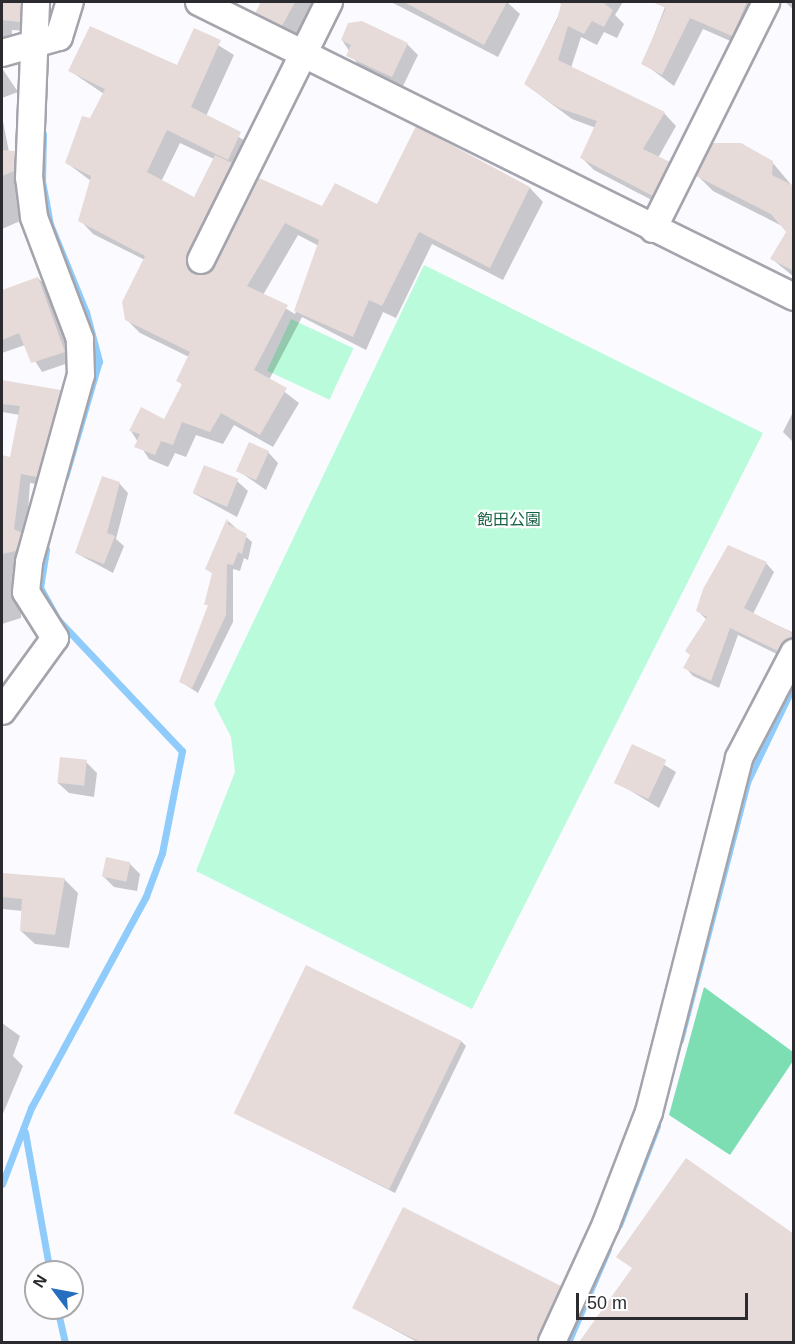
<!DOCTYPE html>
<meta charset="utf-8">
<style>
body{margin:0}
#map{position:relative;width:795px;height:1344px;overflow:hidden;background:#fbfbff;font-family:Helvetica,"Noto Sans JP",sans-serif}
div>[style]{position:absolute}
.green>*{inset:0;background:#bafbdb;transform-origin:0 0}
.forest>*{inset:0;background:#7cdeb2}
.shadow>*{inset:0;background:#0003}
.stream>*{height:7px;margin:-3.5px;padding:0 3.5px;transform-origin:3.5px;border-radius:3.5px;background:#90ccfb}
.building>*{inset:0;background:#e7dbda;transform-origin:0 0}
.roads{filter:drop-shadow(2px 0 #a4a4ad) drop-shadow(-2px 0 #a4a4ad) drop-shadow(0 2px #a4a4ad) drop-shadow(0 -2px #a4a4ad)}
.minor>*{height:26px;margin:-13px;padding:0 13px;transform-origin:13px;border-radius:13px;background:#fff}
span{translate:-50% -50%;white-space:nowrap;text-align:center;line-height:1.15;-webkit-text-stroke:4.5px #fff;paint-order:stroke}
.park-label{font-size:16px;color:#186346}
.frame{position:absolute;inset:0;border:3px solid #2b2b2f;pointer-events:none}
.north{position:absolute;left:24px;top:1260px;width:60px;height:60px;box-sizing:border-box;background:#fff;border:2px solid #aaaaac;border-radius:50%;rotate:302deg;font-size:16px;font-weight:700;line-height:24px;text-align:center;color:#2b2b2f}
.north::after{content:'';display:block;margin:auto;width:21px;height:27px;background:#266fbf;clip-path:polygon(50% 0,100% 100%,50% 72%,0 100%)}
.scale{position:absolute;left:576px;top:1293px;width:172px;height:27px;box-sizing:border-box;border:3px solid #2b2b2f;border-top:0;padding-left:8px;font-size:18px;line-height:21px;white-space:nowrap;color:#2b2b2f;-webkit-text-stroke:4px #fff;paint-order:stroke}
</style>
<div id="map">
<div class="green">
<div style="clip-path:polygon(424px 265px,763px 433px,472px 1009px,196px 871px,235px 772px,231px 737px,214px 704px)"></div>
<div style="left:291px;top:319px;width:69px;height:57px;rotate:25deg"></div>
</div>
<div class="forest">
<div style="clip-path:polygon(704px 987px,793px 1052px,793px 1061px,730px 1155px,669px 1115px)"></div>
</div>
<div class="shadow">
<div style="clip-path:polygon(2px 2px,38px 2px,30px 31px,12px 30px,11px 48px,2px 56px)"></div>
<div style="clip-path:polygon(256px 2px,317px 2px,295px 38px,270px 26px,257px 13px,262px 4px)"></div>
<div style="clip-path:polygon(391px 2px,507px 2px,520px 14px,498px 57px)"></div>
<div style="clip-path:polygon(565px 2px,623px 2px,615px 15px,624px 24px,617px 38px,604px 32px,597px 45px,581px 37px,571px 68px,664px 113px,676px 126px,658px 158px,681px 175px,665px 207px,594px 170px,581px 157px,596px 128px,572px 119px,525px 84px)"></div>
<div style="clip-path:polygon(667px 2px,760px 2px,744px 47px,703px 29px,674px 86px,643px 63px)"></div>
<div style="clip-path:polygon(785px 2px,794px 2px,794px 10px)"></div>
<div style="clip-path:polygon(evenodd,194px 30px,234px 55px,206px 116px,253px 146px,201px 273px,216px 268px,259px 180px,323px 208px,377px 206px,417px 129px,530px 188px,543px 202px,503px 280px,432px 244px,396px 318px,383px 312px,366px 350px,302px 317px,269px 380px,299px 403px,273px 447px,234px 425px,223px 444px,196px 435px,186px 457px,175px 453px,168px 467px,149px 459px,131px 431px,165px 421px,183px 386px,178px 380px,189px 357px,140px 333px,126px 319px,145px 260px,93px 234px,80px 220px,91px 181px,67px 163px,104px 94px,70px 71px,177px 67px,194px 30px,180px 143px,214px 159px,195px 199px,161px 182px,180px 143px,194px 30px,298px 235px,319px 246px,295px 314px,263px 295px,298px 235px)"></div>
<div style="clip-path:polygon(342px 40px,407px 44px,418px 55px,403px 86px,359px 66px)"></div>
<div style="clip-path:polygon(2px 68px,18px 92px,2px 98px)"></div>
<div style="clip-path:polygon(2px 116px,9px 152px,24px 162px,24px 181px,15px 184px,27px 218px,2px 229px)"></div>
<div style="clip-path:polygon(772px 162px,794px 188px,794px 277px,772px 259px,788px 232px,782px 226px,713px 191px,698px 176px)"></div>
<div style="clip-path:polygon(38px 278px,48px 288px,74px 361px,42px 372px,25px 345px,2px 353px,2px 286px,3px 291px)"></div>
<div style="clip-path:polygon(2px 381px,61px 391px,71px 401px,47px 486px,30px 483px,21px 618px,2px 624px,2px 456px,11px 458px,20px 415px,2px 412px)"></div>
<div style="clip-path:polygon(794px 410px,794px 443px,783px 432px)"></div>
<div style="clip-path:polygon(268px 452px,278px 463px,266px 490px,237px 470px)"></div>
<div style="clip-path:polygon(237px 481px,248px 491px,237px 517px,193px 493px)"></div>
<div style="clip-path:polygon(119px 483px,128px 493px,116px 539px,124px 546px,113px 573px,76px 553px)"></div>
<div style="clip-path:polygon(228px 521px,252px 542px,248px 560px,244px 558px,240px 571px,233px 569px,233px 622px,198px 693px,181px 682px,209px 607px,213px 574px,207px 568px)"></div>
<div style="clip-path:polygon(766px 563px,774px 572px,753px 614px,794px 633px,794px 651px,787px 659px,738px 635px,719px 688px,693px 676px,685px 667px,707px 620px,698px 611px)"></div>
<div style="clip-path:polygon(633px 746px,676px 772px,659px 808px,616px 782px)"></div>
<div style="clip-path:polygon(86px 762px,97px 773px,94px 797px,69px 793px,58px 783px)"></div>
<div style="clip-path:polygon(129px 863px,140px 874px,137px 891px,114px 887px,103px 876px)"></div>
<div style="clip-path:polygon(2px 875px,64px 879px,78px 893px,69px 948px,35px 944px,21px 931px,23px 911px,2px 909px)"></div>
<div style="clip-path:polygon(2px 1023px,20px 1036px,13px 1056px,23px 1066px,2px 1116px)"></div>
<div style="clip-path:polygon(461px 1041px,466px 1046px,395px 1193px,236px 1113px)"></div>
<div style="clip-path:polygon(794px 1235px,794px 1342px,581px 1342px,633px 1269px)"></div>
<div style="clip-path:polygon(560px 1288px,565px 1293px,544px 1342px,417px 1342px,354px 1308px)"></div>
</div>
<div class="stream">
<div style="left:43px;top:134px;width:47px;rotate:91.2deg"></div>
<div style="left:42px;top:181px;width:44px;rotate:79.5deg"></div>
<div style="left:50px;top:224px;width:95px;rotate:67.8deg"></div>
<div style="left:86px;top:312px;width:51px;rotate:75.1deg"></div>
<div style="left:99px;top:361px;width:121px;rotate:106.3deg"></div>
<div style="left:680px;top:1040px;width:267px;rotate:-75.4deg"></div>
<div style="left:747px;top:782px;width:109px;rotate:-64.4deg"></div>
<div style="left:25px;top:1132px;width:142px;rotate:79.9deg"></div>
<div style="left:2px;top:1184px;width:81px;rotate:-69.1deg"></div>
<div style="left:31px;top:1108px;width:241px;rotate:-61.5deg"></div>
<div style="left:146px;top:896px;width:46px;rotate:-69.6deg"></div>
<div style="left:162px;top:853px;width:104px;rotate:-78.9deg"></div>
<div style="left:182px;top:751px;width:180px;rotate:-133.4deg"></div>
<div style="left:58px;top:620px;width:37px;rotate:-119deg"></div>
<div style="left:40px;top:588px;width:39px;rotate:-81deg"></div>
<div style="left:619px;top:1225px;width:106px;rotate:-69deg"></div>
<div style="left:57px;top:1308px;width:35px;rotate:77deg"></div>
<div style="left:568px;top:1342px;width:101px;rotate:-66.7deg"></div>
</div>
<div class="building">
<div style="clip-path:polygon(2px 2px,21px 2px,20px 22px,2px 20px)"></div>
<div style="clip-path:polygon(261px 2px,295px 2px,282px 26px,255px 13px)"></div>
<div style="clip-path:polygon(404px 2px,507px 2px,484px 45px)"></div>
<div style="clip-path:polygon(556px 2px,602px 2px,613px 10px,604px 27px,592px 21px,584px 34px,568px 26px,558px 60px,665px 112px,643px 149px,670px 162px,653px 196px,580px 158px,597px 121px,559px 108px,524px 84px,557px 20px,561px 4px)"></div>
<div style="clip-path:polygon(652px 2px,747px 2px,732px 36px,690px 18px,662px 75px,641px 64px,666px 8px)"></div>
<div style="clip-path:polygon(362px 21px,408px 43px,392px 77px,346px 56px,351px 45px,341px 40px,348px 23px)"></div>
<div style="clip-path:polygon(90px 26px,177px 65px,194px 28px,221px 40px,191px 107px,241px 132px,228px 160px,167px 130px,147px 172px,194px 197px,215px 155px,232px 163px,188px 253px,188px 268px,195px 274px,214px 267px,259px 178px,322px 206px,335px 183px,377px 204px,416px 126px,530px 187px,490px 268px,419px 232px,382px 306px,369px 300px,353px 337px,294px 311px,319px 240px,285px 223px,247px 286px,288px 305px,254px 370px,287px 388px,276px 407px,260px 435px,221px 413px,210px 432px,182px 422px,173px 445px,161px 441px,155px 455px,134px 447px,140px 434px,129px 431px,141px 407px,164px 419px,182px 384px,176px 381px,190px 352px,125px 320px,122px 302px,145px 256px,78px 221px,91px 176px,65px 163px,82px 116px,90px 118px,105px 89px,68px 71px)"></div>
<div style="clip-path:polygon(712px 143px,741px 143px,773px 161px,772px 175px,794px 186px,794px 271px,770px 259px,786px 232px,771px 214px,696px 176px)"></div>
<div style="clip-path:polygon(2px 150px,15px 151px,14px 171px,2px 176px)"></div>
<div style="clip-path:polygon(38px 277px,65px 352px,31px 363px,19px 333px,2px 340px,2px 290px)"></div>
<div style="clip-path:polygon(2px 380px,61px 390px,37px 477px,21px 474px,14px 529px,22px 533px,16px 551px,2px 554px,2px 455px,10px 457px,20px 406px,2px 404px)"></div>
<div style="left:249px;top:442px;width:22px;height:32px;rotate:24deg"></div>
<div style="left:204px;top:465px;width:37px;height:30px;rotate:22deg"></div>
<div style="clip-path:polygon(102px 476px,120px 482px,107px 533px,115px 536px,104px 564px,75px 553px)"></div>
<div style="clip-path:polygon(227px 518px,228px 524px,247px 534px,242px 554px,238px 552px,233px 565px,227px 564px,226px 615px,192px 688px,179px 682px,208px 605px,204px 605px,212px 573px,205px 569px)"></div>
<div style="clip-path:polygon(728px 545px,767px 562px,744px 608px,794px 634px,778px 651px,730px 628px,711px 681px,683px 668px,690px 655px,685px 651px,707px 617px,696px 611px,703px 589px)"></div>
<div style="left:632px;top:744px;width:38px;height:43px;rotate:25deg"></div>
<div style="left:60px;top:757px;width:27px;height:26px;rotate:6deg"></div>
<div style="left:106px;top:857px;width:25px;height:20px;rotate:12deg"></div>
<div style="clip-path:polygon(2px 873px,65px 878px,55px 935px,20px 931px,22px 899px,2px 897px)"></div>
<div style="left:306px;top:965px;width:173px;height:165px;rotate:26deg"></div>
<div style="clip-path:polygon(686px 1158px,794px 1234px,794px 1342px,579px 1342px,632px 1268px,616px 1257px)"></div>
<div style="clip-path:polygon(403px 1207px,561px 1286px,537px 1342px,420px 1342px,352px 1308px)"></div>
</div>
<div class="roads">
<div class="minor">
<div style="left:199px;top:2px;width:664px;rotate:26.37deg"></div>
<div style="left:2px;top:53px;width:59px;rotate:-15.7deg"></div>
<div style="left:59px;top:37px;width:37px;rotate:-73deg"></div>
<div style="left:653px;top:229px;width:254px;rotate:-63.5deg"></div>
<div style="left:201px;top:260px;width:288px;rotate:-63.6deg"></div>
<div style="left:2px;top:711px;width:90px;rotate:-54deg"></div>
<div style="left:55px;top:638px;width:54px;rotate:-122.2deg"></div>
<div style="left:26px;top:592px;width:30px;rotate:-84deg"></div>
<div style="left:29px;top:562px;width:194px;rotate:-74.5deg"></div>
<div style="left:81px;top:375px;width:36px;rotate:-92deg"></div>
<div style="left:80px;top:339px;width:130px;rotate:-110.7deg"></div>
<div style="left:34px;top:217px;width:39px;rotate:-97deg"></div>
<div style="left:29px;top:178px;width:176px;rotate:-87.7deg"></div>
<div style="left:552px;top:1342px;width:130px;rotate:-65.4deg"></div>
<div style="left:606px;top:1224px;width:120px;rotate:-69deg"></div>
<div style="left:649px;top:1112px;width:365px;rotate:-75.7deg"></div>
<div style="left:739px;top:758px;width:119px;rotate:-62.4deg"></div>
</div>
</div>
<div class="park-label">
<span style="left:509px;top:520px">飽田公園</span>
</div>
<div class="frame"></div>
<div class="north">N</div>
<div class="scale">50 m</div>
</div>
